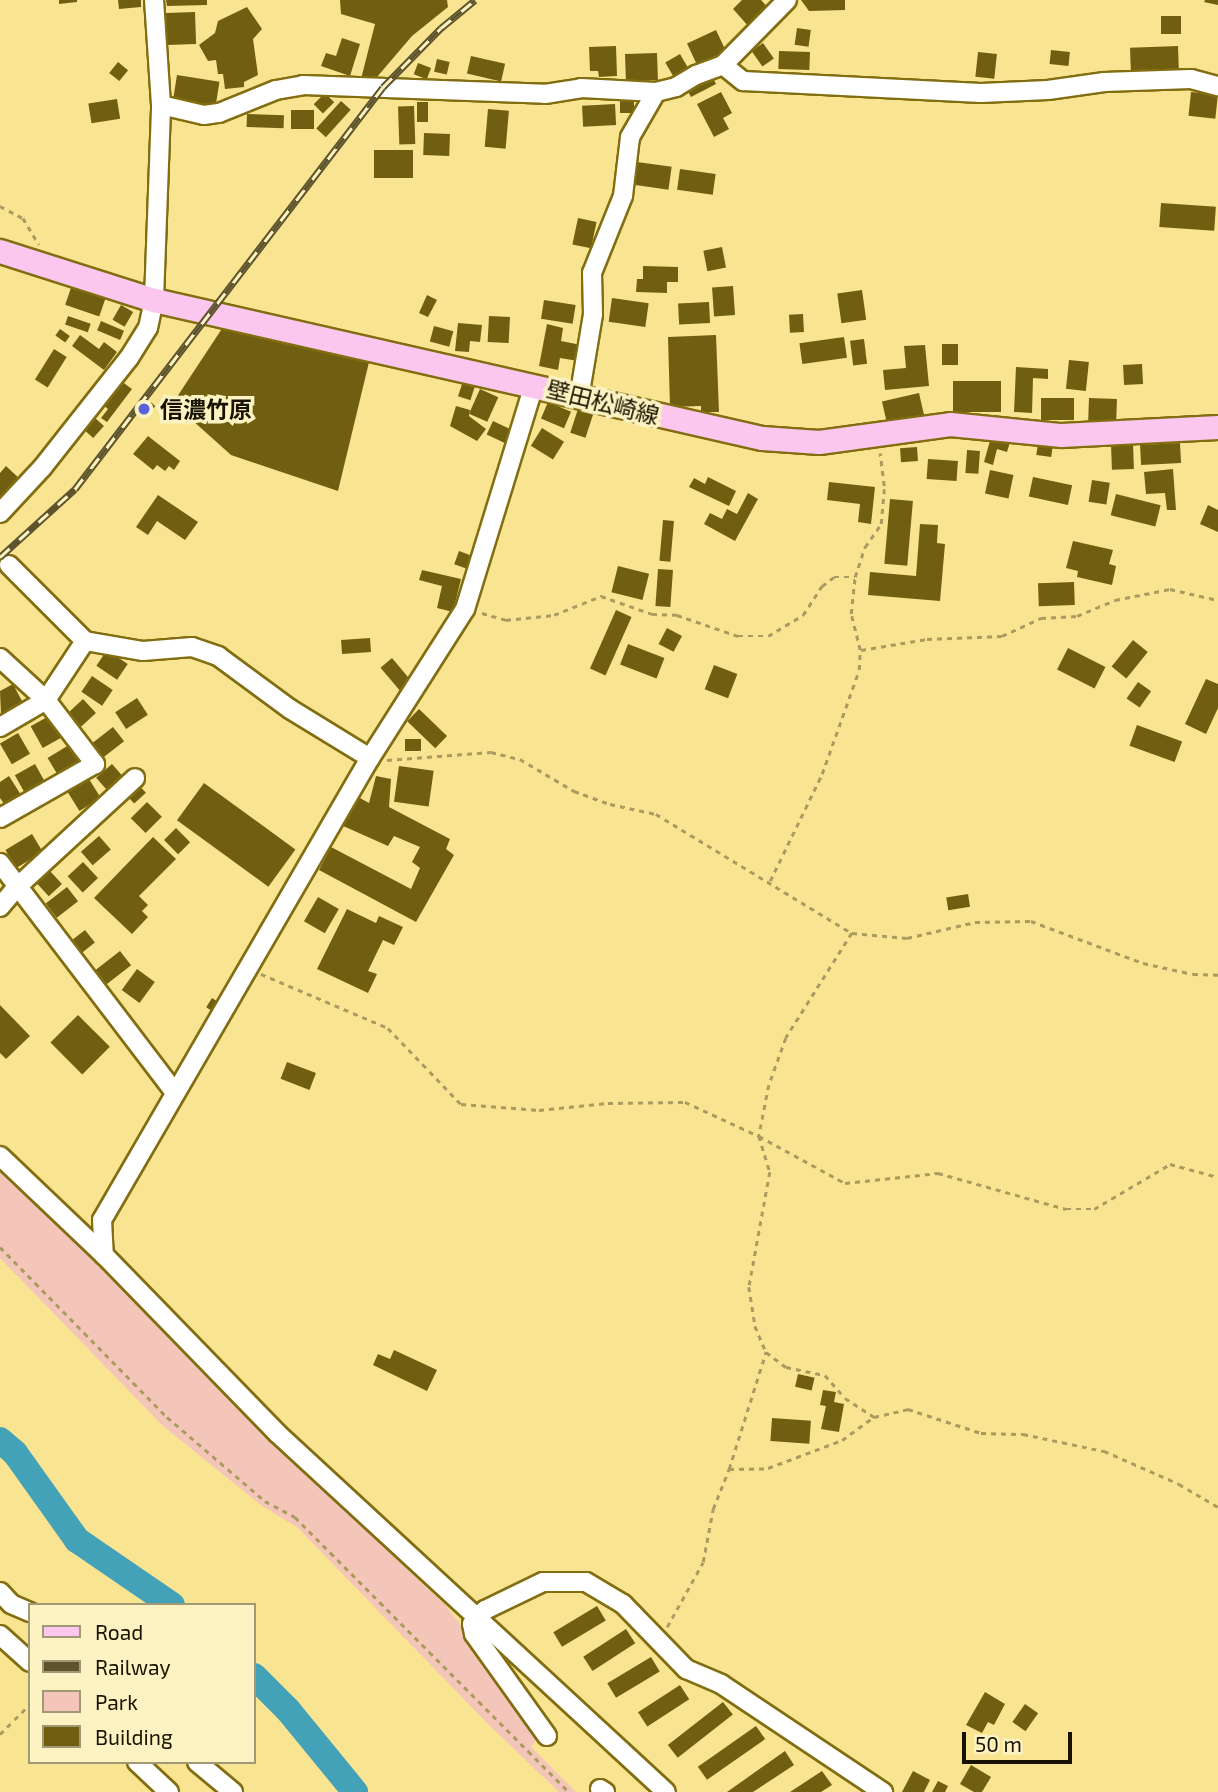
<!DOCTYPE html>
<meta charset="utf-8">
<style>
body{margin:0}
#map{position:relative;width:1218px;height:1792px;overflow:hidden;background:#f9e491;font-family:"Exo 2","Noto Sans JP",sans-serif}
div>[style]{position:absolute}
.green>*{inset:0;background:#f4c6b9}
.river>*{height:26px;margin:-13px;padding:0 13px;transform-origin:13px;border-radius:13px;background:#43a2b8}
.building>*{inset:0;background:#705f11;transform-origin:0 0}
.path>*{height:2.5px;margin-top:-1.25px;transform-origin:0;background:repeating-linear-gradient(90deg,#ab9b5f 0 5px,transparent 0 10px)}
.roads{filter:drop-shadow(2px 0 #826e11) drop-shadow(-2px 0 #826e11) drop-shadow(0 2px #826e11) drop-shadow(0 -2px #826e11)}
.minor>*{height:18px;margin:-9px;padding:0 9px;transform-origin:9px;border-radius:9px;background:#fff}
.major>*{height:23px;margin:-11.5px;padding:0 11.5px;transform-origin:11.5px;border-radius:11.5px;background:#fbc7ef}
.rail>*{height:7px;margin-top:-3.5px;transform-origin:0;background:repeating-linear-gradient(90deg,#fdf2c1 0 13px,#5d532d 0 26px);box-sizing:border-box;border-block:2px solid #5d532d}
.dots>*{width:19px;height:19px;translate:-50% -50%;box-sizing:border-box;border:4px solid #fdf2c1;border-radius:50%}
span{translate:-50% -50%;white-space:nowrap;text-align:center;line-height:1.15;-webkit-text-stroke:7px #fdf2c1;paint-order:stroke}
.street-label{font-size:23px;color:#181200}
.poi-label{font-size:23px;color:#181200;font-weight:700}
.left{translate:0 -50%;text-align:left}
.legend{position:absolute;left:28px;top:1603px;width:228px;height:161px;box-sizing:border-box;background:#fdf2c1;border:2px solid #a19874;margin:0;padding:9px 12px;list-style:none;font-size:21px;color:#181200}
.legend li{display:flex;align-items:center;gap:14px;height:35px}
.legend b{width:35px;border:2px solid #a19874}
.scale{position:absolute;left:962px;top:1732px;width:110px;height:32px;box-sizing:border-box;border:4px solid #181200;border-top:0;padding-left:9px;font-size:21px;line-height:24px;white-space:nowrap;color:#181200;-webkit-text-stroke:5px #fdf2c1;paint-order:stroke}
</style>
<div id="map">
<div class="green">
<div style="clip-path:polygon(0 1166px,244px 1414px,447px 1607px,543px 1731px,531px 1747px,576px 1792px,559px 1792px,488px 1724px,298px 1528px,261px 1505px,163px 1426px,0 1258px)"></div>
</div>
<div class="river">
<div style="left:0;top:1440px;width:20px;rotate:41deg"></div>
<div style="left:15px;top:1453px;width:107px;rotate:54.5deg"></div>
<div style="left:77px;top:1540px;width:115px;rotate:34.4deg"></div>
<div style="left:254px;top:1676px;width:48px;rotate:45deg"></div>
<div style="left:288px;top:1710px;width:106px;rotate:50.7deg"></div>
</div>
<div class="building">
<div style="clip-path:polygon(59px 0,77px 0,77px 2px,59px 4px)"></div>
<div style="clip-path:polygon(118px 0,141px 0,141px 7px,119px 9px)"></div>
<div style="clip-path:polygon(166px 0,207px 0,207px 5px,167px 6px)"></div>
<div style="clip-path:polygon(340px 0,447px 0,448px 7px,412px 36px,377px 77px,361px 79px,375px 24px,341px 14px)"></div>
<div style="clip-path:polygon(742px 0,761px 0,770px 10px,750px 28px,733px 9px)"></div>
<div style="clip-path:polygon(801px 0,845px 0,845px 10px,809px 11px)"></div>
<div style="clip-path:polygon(1205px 0,1218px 0,1218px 5px,1204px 2px)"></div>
<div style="clip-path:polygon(247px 7px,262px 29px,253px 39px,258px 75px,244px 82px,244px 87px,225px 89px,223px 74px,218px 74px,216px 60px,208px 61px,199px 45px,215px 33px,218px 21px)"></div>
<div style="left:195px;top:12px;width:32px;height:29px;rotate:88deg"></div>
<div style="left:1161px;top:16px;width:20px;height:18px"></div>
<div style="left:797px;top:28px;width:14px;height:17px;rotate:8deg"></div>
<div style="left:716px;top:30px;width:26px;height:32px;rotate:65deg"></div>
<div style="clip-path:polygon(342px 38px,360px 44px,350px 76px,321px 66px,326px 53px,336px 56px)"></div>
<div style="left:763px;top:43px;width:19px;height:14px;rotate:55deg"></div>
<div style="clip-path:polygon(616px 46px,617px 76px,599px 77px,598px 71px,590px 71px,589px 47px)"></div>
<div style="left:1178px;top:46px;width:23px;height:48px;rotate:88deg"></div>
<div style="left:1051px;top:50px;width:19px;height:14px;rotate:6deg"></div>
<div style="left:779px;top:51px;width:31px;height:18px;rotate:2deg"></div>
<div style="left:978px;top:52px;width:19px;height:25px;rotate:6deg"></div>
<div style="left:657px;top:53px;width:27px;height:32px;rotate:88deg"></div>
<div style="left:680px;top:54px;width:16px;height:17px;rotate:60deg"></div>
<div style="left:471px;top:56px;width:35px;height:18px;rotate:13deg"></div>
<div style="left:437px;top:59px;width:13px;height:13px;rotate:13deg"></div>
<div style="left:118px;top:62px;width:13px;height:14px;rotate:39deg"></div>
<div style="left:418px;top:63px;width:14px;height:12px;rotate:21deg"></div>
<div style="left:177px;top:75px;width:43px;height:25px;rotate:9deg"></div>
<div style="clip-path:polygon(712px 76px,716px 84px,691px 97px,686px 88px)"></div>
<div style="clip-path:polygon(721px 92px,732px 113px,723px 118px,729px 129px,714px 137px,697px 104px)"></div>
<div style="left:1191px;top:92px;width:27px;height:24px;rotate:6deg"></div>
<div style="left:325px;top:93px;width:13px;height:16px;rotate:45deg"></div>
<div style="left:620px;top:98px;width:14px;height:15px"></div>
<div style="left:117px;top:99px;width:20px;height:29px;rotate:81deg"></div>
<div style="left:341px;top:101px;width:13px;height:37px;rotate:42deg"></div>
<div style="left:417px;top:102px;width:11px;height:20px"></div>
<div style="left:615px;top:104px;width:21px;height:33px;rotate:87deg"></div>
<div style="left:414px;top:106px;width:38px;height:16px;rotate:88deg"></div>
<div style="left:488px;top:109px;width:21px;height:38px;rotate:5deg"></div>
<div style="left:291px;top:110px;width:23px;height:19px"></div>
<div style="left:247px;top:114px;width:37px;height:13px;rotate:2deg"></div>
<div style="left:424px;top:133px;width:26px;height:22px;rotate:2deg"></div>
<div style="left:374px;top:150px;width:39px;height:28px"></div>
<div style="left:637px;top:162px;width:35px;height:23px;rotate:8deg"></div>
<div style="left:680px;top:169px;width:36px;height:21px;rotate:8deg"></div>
<div style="left:1161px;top:203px;width:55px;height:24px;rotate:4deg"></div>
<div style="left:578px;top:218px;width:19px;height:27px;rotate:12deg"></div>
<div style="left:722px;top:247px;width:21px;height:19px;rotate:79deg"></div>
<div style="clip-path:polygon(643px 266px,678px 267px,678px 282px,667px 282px,667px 293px,636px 292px,637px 279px,643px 279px)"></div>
<div style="left:72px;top:285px;width:36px;height:21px;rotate:19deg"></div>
<div style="left:733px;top:286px;width:29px;height:21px;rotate:86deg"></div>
<div style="left:862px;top:290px;width:30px;height:25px;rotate:82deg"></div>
<div style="clip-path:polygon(427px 295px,437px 300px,428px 317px,419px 313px)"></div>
<div style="left:612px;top:298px;width:37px;height:24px;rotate:8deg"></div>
<div style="left:544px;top:300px;width:32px;height:19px;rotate:9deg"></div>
<div style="left:709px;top:302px;width:21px;height:31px;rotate:87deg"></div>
<div style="left:121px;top:305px;width:14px;height:17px;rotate:30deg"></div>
<div style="left:803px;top:314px;width:18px;height:14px;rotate:87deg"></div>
<div style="left:68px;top:316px;width:24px;height:9px;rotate:19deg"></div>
<div style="left:489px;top:316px;width:21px;height:26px;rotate:3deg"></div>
<div style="left:101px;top:321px;width:25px;height:10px;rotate:23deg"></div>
<div style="clip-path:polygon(227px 321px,370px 358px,338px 491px,231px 455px,173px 403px)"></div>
<div style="clip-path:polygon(458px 323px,482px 325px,480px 342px,470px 341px,469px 352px,455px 351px)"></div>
<div style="clip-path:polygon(547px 324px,563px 328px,561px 341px,581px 345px,578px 361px,560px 358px,558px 370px,539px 366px)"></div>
<div style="left:434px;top:326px;width:20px;height:16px;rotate:15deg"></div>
<div style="left:60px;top:329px;width:12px;height:8px;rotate:35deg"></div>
<div style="clip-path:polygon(80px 335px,99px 349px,104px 342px,117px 352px,104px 370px,72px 346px)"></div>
<div style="clip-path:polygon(716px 335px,719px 412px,701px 412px,701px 406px,670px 407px,668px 337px)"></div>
<div style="left:844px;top:337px;width:21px;height:45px;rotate:82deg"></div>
<div style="left:864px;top:339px;width:25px;height:14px;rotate:83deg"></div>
<div style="left:942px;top:344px;width:16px;height:21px"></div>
<div style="clip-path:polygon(925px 345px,929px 386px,885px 390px,883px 370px,906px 368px,904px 346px)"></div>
<div style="left:54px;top:349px;width:15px;height:36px;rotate:32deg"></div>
<div style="left:1069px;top:360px;width:20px;height:29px;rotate:6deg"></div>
<div style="left:1142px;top:364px;width:20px;height:19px;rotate:87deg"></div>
<div style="clip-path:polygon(1016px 367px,1048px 369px,1048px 379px,1033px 378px,1032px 413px,1014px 412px)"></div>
<div style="clip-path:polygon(121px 381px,132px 389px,107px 422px,101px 418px,108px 409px,103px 405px)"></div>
<div style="left:463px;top:381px;width:13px;height:16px;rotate:18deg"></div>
<div style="left:953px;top:381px;width:48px;height:31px"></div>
<div style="left:480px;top:389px;width:20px;height:27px;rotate:24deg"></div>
<div style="left:919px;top:393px;width:23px;height:38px;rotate:77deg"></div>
<div style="left:1041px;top:398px;width:33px;height:22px"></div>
<div style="left:1089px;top:398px;width:28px;height:23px;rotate:2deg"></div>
<div style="left:151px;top:402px;width:6px;height:14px;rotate:45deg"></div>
<div style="left:548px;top:402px;width:25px;height:18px;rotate:23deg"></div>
<div style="clip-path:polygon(456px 406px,470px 410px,469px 416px,486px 429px,477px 441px,450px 426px)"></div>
<div style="left:578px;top:409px;width:16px;height:25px;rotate:18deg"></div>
<div style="left:95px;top:418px;width:12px;height:16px;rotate:42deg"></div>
<div style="left:493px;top:421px;width:21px;height:15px;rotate:25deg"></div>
<div style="left:542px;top:428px;width:26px;height:21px;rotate:32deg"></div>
<div style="clip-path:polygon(148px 436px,180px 461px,174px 470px,169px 466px,165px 471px,157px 465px,153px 470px,133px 454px)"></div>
<div style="clip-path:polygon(991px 437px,1010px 442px,1007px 452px,997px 449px,993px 465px,984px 462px)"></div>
<div style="left:1038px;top:443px;width:15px;height:12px;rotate:8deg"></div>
<div style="left:1133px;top:443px;width:26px;height:22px;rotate:88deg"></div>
<div style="left:1180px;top:443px;width:20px;height:40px;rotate:87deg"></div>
<div style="left:917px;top:447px;width:14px;height:17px;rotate:86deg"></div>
<div style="left:967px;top:450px;width:13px;height:23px;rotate:4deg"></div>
<div style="left:928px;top:459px;width:30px;height:20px;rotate:4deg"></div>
<div style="clip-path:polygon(6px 466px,22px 481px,0 504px,0 473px)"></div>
<div style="clip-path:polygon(1173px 469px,1176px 510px,1167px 510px,1165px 493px,1146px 494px,1144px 472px)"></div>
<div style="left:990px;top:470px;width:24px;height:24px;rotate:12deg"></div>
<div style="clip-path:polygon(708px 477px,736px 491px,729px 506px,689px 487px,694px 478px,705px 484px)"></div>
<div style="left:1033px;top:477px;width:40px;height:20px;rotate:12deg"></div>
<div style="left:1092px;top:480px;width:18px;height:22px;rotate:9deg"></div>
<div style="clip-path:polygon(829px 482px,875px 487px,871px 524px,858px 522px,860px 504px,827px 500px)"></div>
<div style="clip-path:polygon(748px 493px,758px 499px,735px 541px,704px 524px,710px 513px,722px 519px,727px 509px,737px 514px)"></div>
<div style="left:1116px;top:494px;width:46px;height:22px;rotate:14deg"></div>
<div style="clip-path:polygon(158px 495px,198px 522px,185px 540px,157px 521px,148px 535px,136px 527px)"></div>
<div style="left:890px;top:499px;width:23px;height:65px;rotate:5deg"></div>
<div style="clip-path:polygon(1208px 505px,1218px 510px,1218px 532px,1200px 524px)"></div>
<div style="left:663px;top:520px;width:11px;height:41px;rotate:5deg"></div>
<div style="clip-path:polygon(920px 524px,938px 525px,937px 543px,945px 544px,940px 601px,868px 595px,870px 572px,916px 576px)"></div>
<div style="clip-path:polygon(1073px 541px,1113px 550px,1109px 564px,1116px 566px,1112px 585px,1077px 577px,1078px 571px,1066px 568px)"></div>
<div style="left:459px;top:551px;width:15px;height:14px;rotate:20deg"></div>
<div style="left:618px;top:566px;width:32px;height:27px;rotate:14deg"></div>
<div style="left:658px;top:569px;width:15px;height:37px;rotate:4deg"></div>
<div style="clip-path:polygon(422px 570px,461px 579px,453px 612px,437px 608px,442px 586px,419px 580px)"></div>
<div style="left:1074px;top:582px;width:23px;height:36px;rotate:88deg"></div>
<div style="left:616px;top:610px;width:17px;height:64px;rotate:24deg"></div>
<div style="left:667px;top:628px;width:17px;height:18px;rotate:28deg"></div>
<div style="left:370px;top:638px;width:14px;height:29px;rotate:86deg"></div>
<div style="left:1133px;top:640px;width:19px;height:34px;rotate:39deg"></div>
<div style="left:628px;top:644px;width:39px;height:22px;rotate:21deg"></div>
<div style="left:1068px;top:648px;width:42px;height:24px;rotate:27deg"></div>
<div style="left:107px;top:650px;width:25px;height:19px;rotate:34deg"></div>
<div style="left:392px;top:658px;width:30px;height:15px;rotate:50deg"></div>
<div style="left:714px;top:665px;width:25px;height:26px;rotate:21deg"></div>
<div style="left:92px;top:676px;width:25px;height:19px;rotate:34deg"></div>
<div style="clip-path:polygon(1206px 679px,1218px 684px,1218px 708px,1206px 734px,1185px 724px)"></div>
<div style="left:1138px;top:682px;width:16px;height:20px;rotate:35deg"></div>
<div style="clip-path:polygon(13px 684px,23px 703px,1px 714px,0 691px)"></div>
<div style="left:137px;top:698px;width:20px;height:26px;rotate:57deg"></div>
<div style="left:83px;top:699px;width:19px;height:23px;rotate:47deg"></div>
<div style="left:419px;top:709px;width:39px;height:17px;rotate:44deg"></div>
<div style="left:49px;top:716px;width:25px;height:21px;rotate:61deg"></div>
<div style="left:1137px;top:725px;width:48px;height:22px;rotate:20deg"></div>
<div style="left:113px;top:727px;width:18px;height:29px;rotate:52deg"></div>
<div style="left:18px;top:733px;width:24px;height:21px;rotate:60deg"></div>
<div style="left:405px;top:739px;width:16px;height:12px"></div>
<div style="left:69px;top:745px;width:21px;height:25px;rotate:59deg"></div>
<div style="left:35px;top:764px;width:21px;height:23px;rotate:61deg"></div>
<div style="left:112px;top:764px;width:20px;height:21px;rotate:49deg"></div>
<div style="left:399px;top:766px;width:35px;height:36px;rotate:8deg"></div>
<div style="clip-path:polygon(9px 776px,21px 795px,5px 805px,0 798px,0 782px)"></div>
<div style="clip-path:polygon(376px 776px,391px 779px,389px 807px,450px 839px,446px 849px,454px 855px,416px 922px,319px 870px,331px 847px,411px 889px,420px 868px,412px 862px,420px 847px,394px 836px,388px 846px,341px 825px,358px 797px,369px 803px)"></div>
<div style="left:89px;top:779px;width:22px;height:25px;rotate:58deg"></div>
<div style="left:135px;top:781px;width:16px;height:16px;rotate:47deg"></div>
<div style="left:204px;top:783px;width:113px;height:46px;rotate:36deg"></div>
<div style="left:147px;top:802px;width:21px;height:23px;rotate:45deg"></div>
<div style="left:176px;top:828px;width:20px;height:17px;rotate:45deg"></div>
<div style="left:32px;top:834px;width:21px;height:31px;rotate:59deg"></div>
<div style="left:99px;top:836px;width:18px;height:24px;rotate:49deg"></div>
<div style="clip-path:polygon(153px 837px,176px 859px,139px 896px,148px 905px,142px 911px,148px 917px,132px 934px,94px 898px)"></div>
<div style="left:83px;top:862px;width:22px;height:21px;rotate:47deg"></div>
<div style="left:49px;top:870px;width:19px;height:18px;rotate:47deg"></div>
<div style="left:67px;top:887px;width:18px;height:27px;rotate:52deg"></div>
<div style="left:968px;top:894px;width:13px;height:22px;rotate:81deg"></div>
<div style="left:318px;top:897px;width:24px;height:28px;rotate:30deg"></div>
<div style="clip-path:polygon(347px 909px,376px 923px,379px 916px,403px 927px,394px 945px,383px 940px,368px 971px,377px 974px,368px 993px,317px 969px)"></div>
<div style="left:85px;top:930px;width:16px;height:18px;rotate:52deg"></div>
<div style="left:120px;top:951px;width:18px;height:31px;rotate:52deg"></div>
<div style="left:137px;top:969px;width:22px;height:26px;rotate:36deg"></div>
<div style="left:212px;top:998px;width:13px;height:11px;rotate:32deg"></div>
<div style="clip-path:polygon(0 1005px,30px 1036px,6px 1059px,0 1053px)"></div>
<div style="left:78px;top:1015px;width:45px;height:39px;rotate:45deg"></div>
<div style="left:287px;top:1062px;width:31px;height:18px;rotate:21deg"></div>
<div style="clip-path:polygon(394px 1350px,437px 1370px,427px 1391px,373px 1365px,378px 1354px,390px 1359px)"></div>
<div style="left:798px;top:1374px;width:17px;height:13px;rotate:13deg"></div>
<div style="clip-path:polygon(823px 1390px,836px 1392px,834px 1402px,844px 1404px,839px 1432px,821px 1429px,826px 1406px,820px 1405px)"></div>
<div style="left:772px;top:1418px;width:39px;height:23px;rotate:4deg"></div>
<div style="left:597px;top:1606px;width:17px;height:51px;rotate:59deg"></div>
<div style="left:626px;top:1629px;width:17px;height:51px;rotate:57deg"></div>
<div style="left:651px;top:1657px;width:17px;height:51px;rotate:59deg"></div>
<div style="left:680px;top:1685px;width:17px;height:50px;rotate:57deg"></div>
<div style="clip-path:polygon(985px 1692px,1005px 1704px,994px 1725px,988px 1722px,982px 1733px,966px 1725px)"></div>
<div style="left:723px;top:1702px;width:16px;height:70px;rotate:52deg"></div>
<div style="left:1025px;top:1704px;width:16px;height:22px;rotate:35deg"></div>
<div style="left:756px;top:1726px;width:16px;height:71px;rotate:55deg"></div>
<div style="clip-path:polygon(785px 1751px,794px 1765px,753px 1792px,727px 1792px)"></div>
<div style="clip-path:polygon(971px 1765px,991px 1777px,982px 1792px,974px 1792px,960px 1784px)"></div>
<div style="clip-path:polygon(822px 1771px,832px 1785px,821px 1792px,790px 1792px)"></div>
<div style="clip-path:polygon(913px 1771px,930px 1780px,924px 1792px,902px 1792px)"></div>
<div style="clip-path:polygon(938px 1781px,948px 1786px,945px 1792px,932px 1792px)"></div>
</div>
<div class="path">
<div style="left:0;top:206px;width:26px;rotate:28deg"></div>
<div style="left:23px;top:218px;width:31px;rotate:59deg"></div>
<div style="left:482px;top:613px;width:25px;rotate:16deg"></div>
<div style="left:506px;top:620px;width:48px;rotate:-5.9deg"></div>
<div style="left:554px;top:615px;width:51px;rotate:-22deg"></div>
<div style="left:601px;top:596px;width:54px;rotate:19.4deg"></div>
<div style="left:652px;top:614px;width:25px;rotate:2deg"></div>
<div style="left:677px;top:615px;width:65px;rotate:19deg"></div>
<div style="left:738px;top:636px;width:30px"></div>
<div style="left:768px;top:636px;width:41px;rotate:-31deg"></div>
<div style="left:803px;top:615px;width:35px;rotate:-57deg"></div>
<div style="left:822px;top:586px;width:15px;rotate:-37deg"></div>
<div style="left:834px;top:577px;width:21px"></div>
<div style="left:861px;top:650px;width:67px;rotate:-9.5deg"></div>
<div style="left:927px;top:639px;width:75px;rotate:-2.3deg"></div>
<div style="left:1002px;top:636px;width:43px;rotate:-24.8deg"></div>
<div style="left:1041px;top:618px;width:36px;rotate:-3deg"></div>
<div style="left:1077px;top:616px;width:41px;rotate:-22.8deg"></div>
<div style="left:1115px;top:600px;width:56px;rotate:-11.3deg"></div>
<div style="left:1170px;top:589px;width:49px;rotate:12.9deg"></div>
<div style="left:387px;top:760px;width:104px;rotate:-4.4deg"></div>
<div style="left:491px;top:752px;width:30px;rotate:14deg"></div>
<div style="left:520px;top:759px;width:63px;rotate:30.7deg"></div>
<div style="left:574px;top:791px;width:38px;rotate:20deg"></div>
<div style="left:610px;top:804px;width:47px;rotate:12.3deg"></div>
<div style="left:656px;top:814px;width:229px;rotate:31.3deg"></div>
<div style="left:852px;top:933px;width:55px;rotate:5.2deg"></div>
<div style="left:907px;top:938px;width:70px;rotate:-13.2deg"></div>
<div style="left:975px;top:922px;width:56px;rotate:-1deg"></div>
<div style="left:1031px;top:921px;width:120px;rotate:20.6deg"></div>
<div style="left:1143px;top:963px;width:51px;rotate:12.4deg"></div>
<div style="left:1193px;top:974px;width:25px;rotate:2deg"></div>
<div style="left:770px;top:881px;width:119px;rotate:-64.1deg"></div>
<div style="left:822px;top:774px;width:110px;rotate:-70.4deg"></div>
<div style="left:859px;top:670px;width:20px;rotate:-87deg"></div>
<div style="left:860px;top:650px;width:37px;rotate:-104deg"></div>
<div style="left:851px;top:614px;width:37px;rotate:-84deg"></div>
<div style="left:855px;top:577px;width:32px;rotate:-72deg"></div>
<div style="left:865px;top:547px;width:28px;rotate:-55deg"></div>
<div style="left:881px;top:524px;width:38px;rotate:-85deg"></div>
<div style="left:884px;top:486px;width:33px;rotate:-97deg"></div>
<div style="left:852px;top:933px;width:124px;rotate:122.2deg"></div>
<div style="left:786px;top:1038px;width:50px;rotate:109.9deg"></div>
<div style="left:769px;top:1085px;width:52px;rotate:101.1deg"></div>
<div style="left:759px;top:1136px;width:38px;rotate:73deg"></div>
<div style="left:770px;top:1172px;width:117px;rotate:100.3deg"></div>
<div style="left:749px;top:1287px;width:39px;rotate:81deg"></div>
<div style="left:755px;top:1326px;width:28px;rotate:67deg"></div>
<div style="left:766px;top:1352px;width:25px;rotate:37deg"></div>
<div style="left:786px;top:1367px;width:40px;rotate:12deg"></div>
<div style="left:825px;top:1375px;width:30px;rotate:49deg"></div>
<div style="left:845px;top:1398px;width:35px;rotate:33deg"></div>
<div style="left:261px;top:974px;width:138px;rotate:23deg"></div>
<div style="left:388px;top:1028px;width:105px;rotate:46.2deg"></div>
<div style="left:461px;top:1104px;width:78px;rotate:4.4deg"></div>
<div style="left:539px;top:1110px;width:69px;rotate:-5.8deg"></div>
<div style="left:608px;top:1103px;width:77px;rotate:-0.7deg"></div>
<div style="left:685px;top:1102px;width:81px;rotate:24.7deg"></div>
<div style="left:759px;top:1136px;width:98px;rotate:28.7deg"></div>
<div style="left:845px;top:1183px;width:94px;rotate:-6.1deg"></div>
<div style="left:938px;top:1173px;width:133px;rotate:15.7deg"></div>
<div style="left:1066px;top:1209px;width:28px"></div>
<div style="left:1094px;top:1209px;width:88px;rotate:-30.6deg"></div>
<div style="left:1170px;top:1164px;width:50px;rotate:15.2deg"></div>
<div style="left:0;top:1247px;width:238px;rotate:45.5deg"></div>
<div style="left:167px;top:1417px;width:129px;rotate:40.6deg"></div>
<div style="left:265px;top:1501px;width:34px;rotate:28deg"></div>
<div style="left:295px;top:1517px;width:388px;rotate:45.1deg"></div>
<div style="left:729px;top:1469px;width:39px;rotate:-1deg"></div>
<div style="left:768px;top:1468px;width:79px;rotate:-20.7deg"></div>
<div style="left:842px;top:1440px;width:39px;rotate:-36deg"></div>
<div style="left:874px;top:1417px;width:35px;rotate:-13deg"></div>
<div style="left:908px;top:1409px;width:77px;rotate:18.2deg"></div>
<div style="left:981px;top:1433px;width:42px;rotate:1.4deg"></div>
<div style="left:1023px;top:1434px;width:83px;rotate:11.9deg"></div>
<div style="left:1104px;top:1451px;width:82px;rotate:23.7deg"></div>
<div style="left:1179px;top:1484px;width:45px;rotate:30.5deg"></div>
<div style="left:667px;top:1627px;width:74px;rotate:-61deg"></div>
<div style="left:703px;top:1562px;width:54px;rotate:-79.3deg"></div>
<div style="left:713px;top:1509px;width:43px;rotate:-68.2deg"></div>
<div style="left:729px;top:1469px;width:123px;rotate:-72.5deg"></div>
<div style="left:0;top:1734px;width:42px;rotate:-45deg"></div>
</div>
<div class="roads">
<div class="minor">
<div style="left:723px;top:65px;width:91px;rotate:-45.4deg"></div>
<div style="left:161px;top:105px;width:44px;rotate:13.1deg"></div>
<div style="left:204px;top:115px;width:15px;rotate:-8deg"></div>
<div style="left:219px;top:113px;width:61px;rotate:-22deg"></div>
<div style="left:276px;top:90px;width:27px;rotate:-10deg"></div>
<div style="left:303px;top:85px;width:242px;rotate:2.1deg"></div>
<div style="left:545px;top:94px;width:36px;rotate:-9deg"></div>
<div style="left:581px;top:88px;width:75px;rotate:3.1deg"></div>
<div style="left:534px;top:385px;width:234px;rotate:107.1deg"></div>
<div style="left:465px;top:609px;width:177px;rotate:122.5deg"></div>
<div style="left:370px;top:758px;width:534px;rotate:120.12deg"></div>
<div style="left:102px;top:1220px;width:35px;rotate:87deg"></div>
<div style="left:104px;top:1255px;width:248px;rotate:45.8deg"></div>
<div style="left:277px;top:1433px;width:529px;rotate:42.7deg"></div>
<div style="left:579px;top:398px;width:85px;rotate:-80.5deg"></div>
<div style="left:593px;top:314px;width:41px;rotate:-91.4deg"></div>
<div style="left:592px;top:273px;width:83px;rotate:-68.1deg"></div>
<div style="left:623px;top:196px;width:59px;rotate:-83.2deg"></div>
<div style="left:630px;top:137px;width:52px;rotate:-60deg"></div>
<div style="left:656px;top:92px;width:21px;rotate:-14deg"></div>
<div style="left:676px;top:87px;width:23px;rotate:-31deg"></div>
<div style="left:696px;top:75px;width:29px;rotate:-20deg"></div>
<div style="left:723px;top:65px;width:26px;rotate:39deg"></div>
<div style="left:743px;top:81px;width:238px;rotate:2.9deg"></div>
<div style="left:981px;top:93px;width:67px;rotate:-2.6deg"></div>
<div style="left:1048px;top:90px;width:57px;rotate:-8.1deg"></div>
<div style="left:1104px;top:82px;width:87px;rotate:-2deg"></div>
<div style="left:1191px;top:79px;width:28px;rotate:15deg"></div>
<div style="left:0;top:513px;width:62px;rotate:-47deg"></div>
<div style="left:42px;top:468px;width:140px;rotate:-51.7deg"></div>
<div style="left:129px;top:358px;width:36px;rotate:-58deg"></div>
<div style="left:148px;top:328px;width:29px;rotate:-78deg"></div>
<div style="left:154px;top:300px;width:195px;rotate:-87.9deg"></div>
<div style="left:161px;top:105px;width:105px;rotate:-93.8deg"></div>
<div style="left:9px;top:565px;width:107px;rotate:45deg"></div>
<div style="left:85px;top:641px;width:59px;rotate:9.8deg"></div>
<div style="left:143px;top:651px;width:49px;rotate:-4.7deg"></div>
<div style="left:192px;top:647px;width:28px;rotate:19deg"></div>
<div style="left:218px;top:656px;width:89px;rotate:36.4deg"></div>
<div style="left:290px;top:709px;width:94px;rotate:31.5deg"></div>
<div style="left:0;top:658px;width:62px;rotate:42.4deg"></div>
<div style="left:46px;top:700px;width:81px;rotate:52.6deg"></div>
<div style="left:95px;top:764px;width:109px;rotate:150.4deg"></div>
<div style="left:0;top:727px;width:53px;rotate:-30.4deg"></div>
<div style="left:46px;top:700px;width:71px;rotate:-56.5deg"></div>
<div style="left:0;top:863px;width:289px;rotate:52.7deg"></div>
<div style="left:0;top:907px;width:25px;rotate:-50deg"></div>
<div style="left:16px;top:888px;width:162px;rotate:-42.7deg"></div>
<div style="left:0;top:1156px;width:144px;rotate:43.6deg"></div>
<div style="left:0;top:1592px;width:16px;rotate:47deg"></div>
<div style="left:11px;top:1604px;width:21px;rotate:23deg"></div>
<div style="left:0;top:1635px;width:40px;rotate:42deg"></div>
<div style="left:547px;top:1736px;width:125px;rotate:-125.6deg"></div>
<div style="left:474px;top:1634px;width:10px;rotate:-101deg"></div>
<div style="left:472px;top:1624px;width:19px;rotate:-47deg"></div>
<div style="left:485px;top:1610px;width:64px;rotate:-25.8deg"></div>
<div style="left:543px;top:1582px;width:43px"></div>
<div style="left:586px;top:1582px;width:43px;rotate:30.7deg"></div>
<div style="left:623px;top:1604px;width:91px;rotate:45.9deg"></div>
<div style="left:686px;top:1669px;width:38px;rotate:23deg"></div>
<div style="left:721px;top:1684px;width:195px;rotate:33.7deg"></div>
<div style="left:137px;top:1762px;width:44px;rotate:43.2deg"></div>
<div style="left:197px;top:1762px;width:47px;rotate:39.8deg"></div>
<div style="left:600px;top:1789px;width:6px;rotate:31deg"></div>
</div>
<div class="major">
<div style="left:0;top:251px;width:162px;rotate:17.7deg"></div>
<div style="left:154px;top:300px;width:623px;rotate:12.79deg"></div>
<div style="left:762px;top:438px;width:57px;rotate:4deg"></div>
<div style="left:819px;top:442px;width:132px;rotate:-7.8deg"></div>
<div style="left:950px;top:424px;width:112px;rotate:5.7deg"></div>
<div style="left:1061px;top:435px;width:157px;rotate:-2.9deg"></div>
</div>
</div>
<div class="rail">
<div style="left:0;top:557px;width:101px;rotate:-42.2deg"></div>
<div style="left:75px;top:489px;width:506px;rotate:-52.54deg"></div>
<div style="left:383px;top:87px;width:83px;rotate:-45.5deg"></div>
<div style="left:441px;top:28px;width:44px;rotate:-39.5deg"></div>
</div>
<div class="dots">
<div style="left:144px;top:409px;background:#5a62d9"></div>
</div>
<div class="street-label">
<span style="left:603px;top:402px;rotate:14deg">壁田松崎線</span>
</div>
<div class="poi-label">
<span class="left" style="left:160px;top:409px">信濃竹原</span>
</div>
<ul class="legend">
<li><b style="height:9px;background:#fbc7ef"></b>Road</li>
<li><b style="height:9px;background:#5d532d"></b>Railway</li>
<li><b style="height:19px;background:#f4c6b9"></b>Park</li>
<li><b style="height:19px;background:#705f11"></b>Building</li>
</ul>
<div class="scale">50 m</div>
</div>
